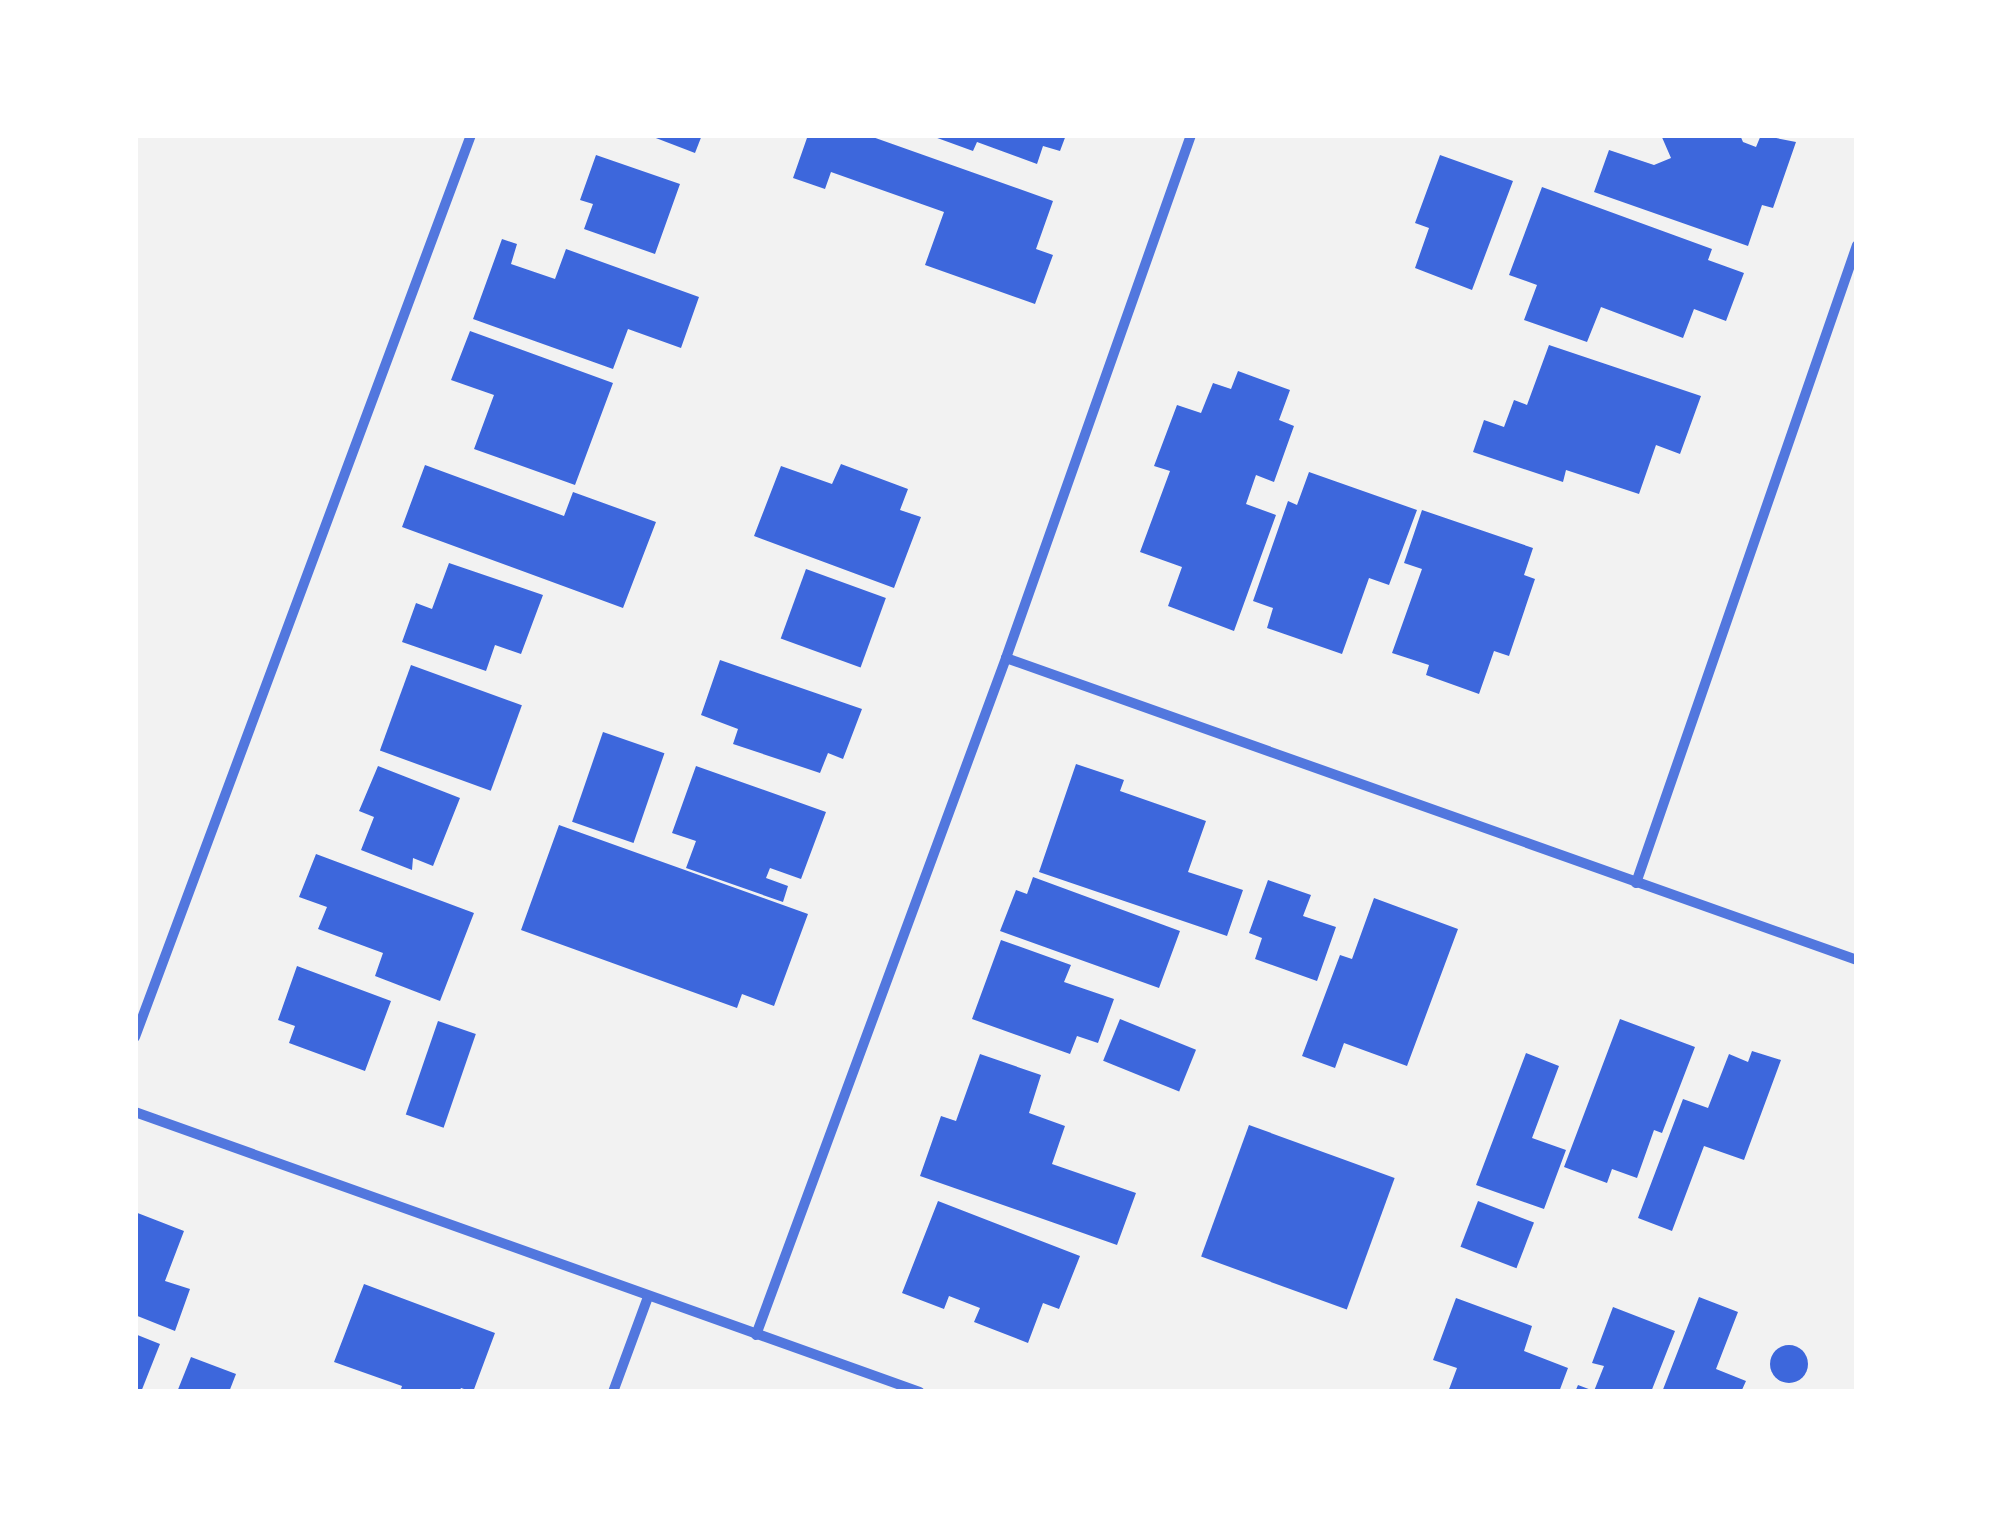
<!DOCTYPE html>
<style>
body{margin:0}
#map{position:relative;width:1992px;height:1527px;overflow:hidden;background:#f2f2f2;font-family:Cabin,sans-serif}
div>[style]{position:absolute}
.building>*{inset:0;background:#3d67dc;transform-origin:0 0}
.round{border-radius:50%}
.minor>*{height:10px;margin:-5px;padding:0 5px;transform-origin:5px;border-radius:5px;background:#5277de}
span{translate:-50% -50%;white-space:nowrap;text-align:center;line-height:1.15;-webkit-text-stroke:8px #fff;paint-order:stroke}
.frame{position:absolute;inset:0;border:138px solid #fff;pointer-events:none}
</style>
<div id="map">
<div class="building">
<div style="clip-path:polygon(648px 135px,702px 135px,695px 153px)"></div>
<div style="clip-path:polygon(808px 135px,867px 135px,1053px 201px,1036px 249px,1053px 255px,1035px 304px,925px 265px,944px 212px,831px 172px,825px 189px,793px 178px)"></div>
<div style="clip-path:polygon(929px 135px,1066px 135px,1060px 151px,1043px 146px,1037px 164px,977px 142px,973px 151px)"></div>
<div style="clip-path:polygon(1661px 135px,1740px 135px,1743px 142px,1756px 147px,1761px 135px,1796px 142px,1773px 208px,1762px 205px,1748px 246px,1594px 192px,1609px 150px,1654px 165px,1671px 158px)"></div>
<div style="clip-path:polygon(596px 155px,680px 184px,655px 254px,584px 229px,593px 204px,580px 200px)"></div>
<div style="clip-path:polygon(1440px 155px,1513px 181px,1472px 290px,1415px 268px,1429px 228px,1415px 223px)"></div>
<div style="clip-path:polygon(1542px 187px,1712px 249px,1708px 260px,1744px 273px,1726px 321px,1694px 309px,1683px 338px,1601px 307px,1587px 342px,1524px 320px,1537px 285px,1509px 275px)"></div>
<div style="clip-path:polygon(502px 239px,517px 244px,511px 264px,555px 279px,566px 249px,699px 297px,681px 348px,628px 329px,613px 369px,473px 319px)"></div>
<div style="clip-path:polygon(470px 331px,613px 383px,575px 485px,474px 449px,494px 395px,451px 380px)"></div>
<div style="clip-path:polygon(1549px 345px,1701px 396px,1680px 454px,1656px 445px,1639px 494px,1566px 470px,1563px 482px,1473px 452px,1484px 420px,1504px 427px,1514px 400px,1527px 405px)"></div>
<div style="clip-path:polygon(1238px 371px,1290px 390px,1279px 420px,1294px 426px,1274px 482px,1256px 475px,1246px 504px,1276px 515px,1234px 631px,1168px 606px,1182px 567px,1140px 552px,1170px 471px,1154px 466px,1177px 405px,1201px 413px,1213px 383px,1231px 389px)"></div>
<div style="clip-path:polygon(841px 464px,908px 489px,900px 510px,921px 517px,894px 588px,754px 536px,781px 466px,832px 484px)"></div>
<div style="clip-path:polygon(425px 465px,564px 516px,573px 492px,656px 522px,623px 608px,402px 527px)"></div>
<div style="clip-path:polygon(1309px 472px,1417px 510px,1389px 585px,1369px 578px,1342px 654px,1267px 628px,1273px 608px,1253px 601px,1288px 501px,1297px 505px)"></div>
<div style="clip-path:polygon(1422px 510px,1533px 548px,1524px 575px,1535px 579px,1509px 656px,1494px 651px,1479px 694px,1426px 675px,1429px 665px,1392px 653px,1422px 569px,1404px 563px)"></div>
<div style="clip-path:polygon(449px 563px,543px 595px,521px 654px,495px 645px,486px 671px,402px 642px,416px 603px,432px 609px)"></div>
<div style="left:806px;top:569px;width:85px;height:74px;rotate:20deg"></div>
<div style="clip-path:polygon(720px 660px,862px 709px,843px 759px,828px 753px,820px 773px,733px 744px,738px 729px,701px 715px)"></div>
<div style="left:411px;top:665px;width:118px;height:91px;rotate:20deg"></div>
<div style="left:603px;top:732px;width:65px;height:95px;rotate:19deg"></div>
<div style="clip-path:polygon(1076px 764px,1124px 780px,1120px 791px,1206px 821px,1188px 872px,1243px 890px,1227px 936px,1039px 872px)"></div>
<div style="clip-path:polygon(378px 766px,460px 798px,433px 866px,413px 858px,412px 870px,361px 850px,374px 817px,359px 811px)"></div>
<div style="clip-path:polygon(696px 766px,826px 812px,801px 879px,770px 868px,766px 878px,788px 886px,783px 902px,686px 868px,696px 841px,672px 833px)"></div>
<div style="clip-path:polygon(559px 825px,808px 914px,774px 1006px,742px 994px,737px 1008px,521px 930px)"></div>
<div style="clip-path:polygon(316px 854px,474px 913px,440px 1001px,375px 976px,383px 953px,318px 929px,327px 907px,299px 897px)"></div>
<div style="clip-path:polygon(1033px 877px,1180px 931px,1159px 988px,1000px 931px,1016px 890px,1027px 894px)"></div>
<div style="clip-path:polygon(1268px 880px,1311px 895px,1303px 916px,1336px 927px,1317px 981px,1255px 959px,1262px 938px,1249px 933px)"></div>
<div style="clip-path:polygon(1374px 898px,1458px 929px,1407px 1066px,1344px 1043px,1335px 1068px,1302px 1056px,1340px 955px,1352px 959px)"></div>
<div style="clip-path:polygon(1001px 940px,1071px 965px,1064px 982px,1114px 999px,1098px 1043px,1077px 1036px,1070px 1054px,972px 1019px)"></div>
<div style="clip-path:polygon(297px 966px,391px 1001px,365px 1071px,289px 1043px,295px 1026px,278px 1020px)"></div>
<div style="left:1120px;top:1019px;width:82px;height:45px;rotate:22deg"></div>
<div style="clip-path:polygon(1620px 1019px,1695px 1047px,1662px 1133px,1654px 1130px,1637px 1178px,1612px 1169px,1607px 1183px,1564px 1167px)"></div>
<div style="left:438px;top:1021px;width:40px;height:99px;rotate:19deg"></div>
<div style="clip-path:polygon(1752px 1051px,1781px 1060px,1744px 1160px,1704px 1146px,1672px 1231px,1638px 1218px,1683px 1099px,1708px 1108px,1729px 1054px,1748px 1062px)"></div>
<div style="clip-path:polygon(1526px 1053px,1559px 1066px,1532px 1138px,1566px 1150px,1544px 1209px,1476px 1185px)"></div>
<div style="clip-path:polygon(980px 1054px,1041px 1075px,1029px 1113px,1065px 1126px,1052px 1164px,1136px 1193px,1117px 1245px,920px 1176px,941px 1116px,956px 1121px)"></div>
<div style="left:1249px;top:1125px;width:155px;height:140px;rotate:20deg"></div>
<div style="clip-path:polygon(938px 1201px,1080px 1256px,1059px 1309px,1043px 1303px,1028px 1343px,974px 1322px,980px 1308px,949px 1296px,944px 1309px,902px 1293px)"></div>
<div style="left:1478px;top:1201px;width:60px;height:49px;rotate:21deg"></div>
<div style="clip-path:polygon(135px 1212px,184px 1231px,165px 1281px,190px 1289px,175px 1331px,135px 1315px)"></div>
<div style="clip-path:polygon(364px 1284px,495px 1333px,473px 1392px,461px 1388px,459px 1392px,400px 1392px,402px 1386px,334px 1362px)"></div>
<div style="clip-path:polygon(1699px 1297px,1738px 1312px,1716px 1369px,1746px 1381px,1741px 1392px,1662px 1392px)"></div>
<div style="clip-path:polygon(1456px 1298px,1532px 1326px,1524px 1351px,1568px 1368px,1559px 1392px,1448px 1392px,1457px 1368px,1433px 1360px)"></div>
<div style="clip-path:polygon(1613px 1307px,1675px 1331px,1651px 1392px,1575px 1392px,1578px 1385px,1594px 1391px,1604px 1366px,1592px 1363px)"></div>
<div style="clip-path:polygon(135px 1334px,160px 1344px,141px 1392px,135px 1392px)"></div>
<div class="round" style="left:1770px;top:1345px;width:38px;height:38px"></div>
<div style="clip-path:polygon(191px 1357px,236px 1374px,229px 1392px,177px 1392px)"></div>
</div>
<div class="minor">
<div style="left:1006px;top:658px;width:903px;rotate:19.54deg"></div>
<div style="left:1636px;top:883px;width:675px;rotate:-70.89deg"></div>
<div style="left:135px;top:1037px;width:963px;rotate:-69.57deg"></div>
<div style="left:135px;top:1112px;width:833px;rotate:19.63deg"></div>
<div style="left:756px;top:1335px;width:722px;rotate:-69.73deg"></div>
<div style="left:1006px;top:658px;width:555px;rotate:-70.52deg"></div>
<div style="left:613px;top:1392px;width:101px;rotate:-69.8deg"></div>
</div>
<div class="frame"></div>
</div>
